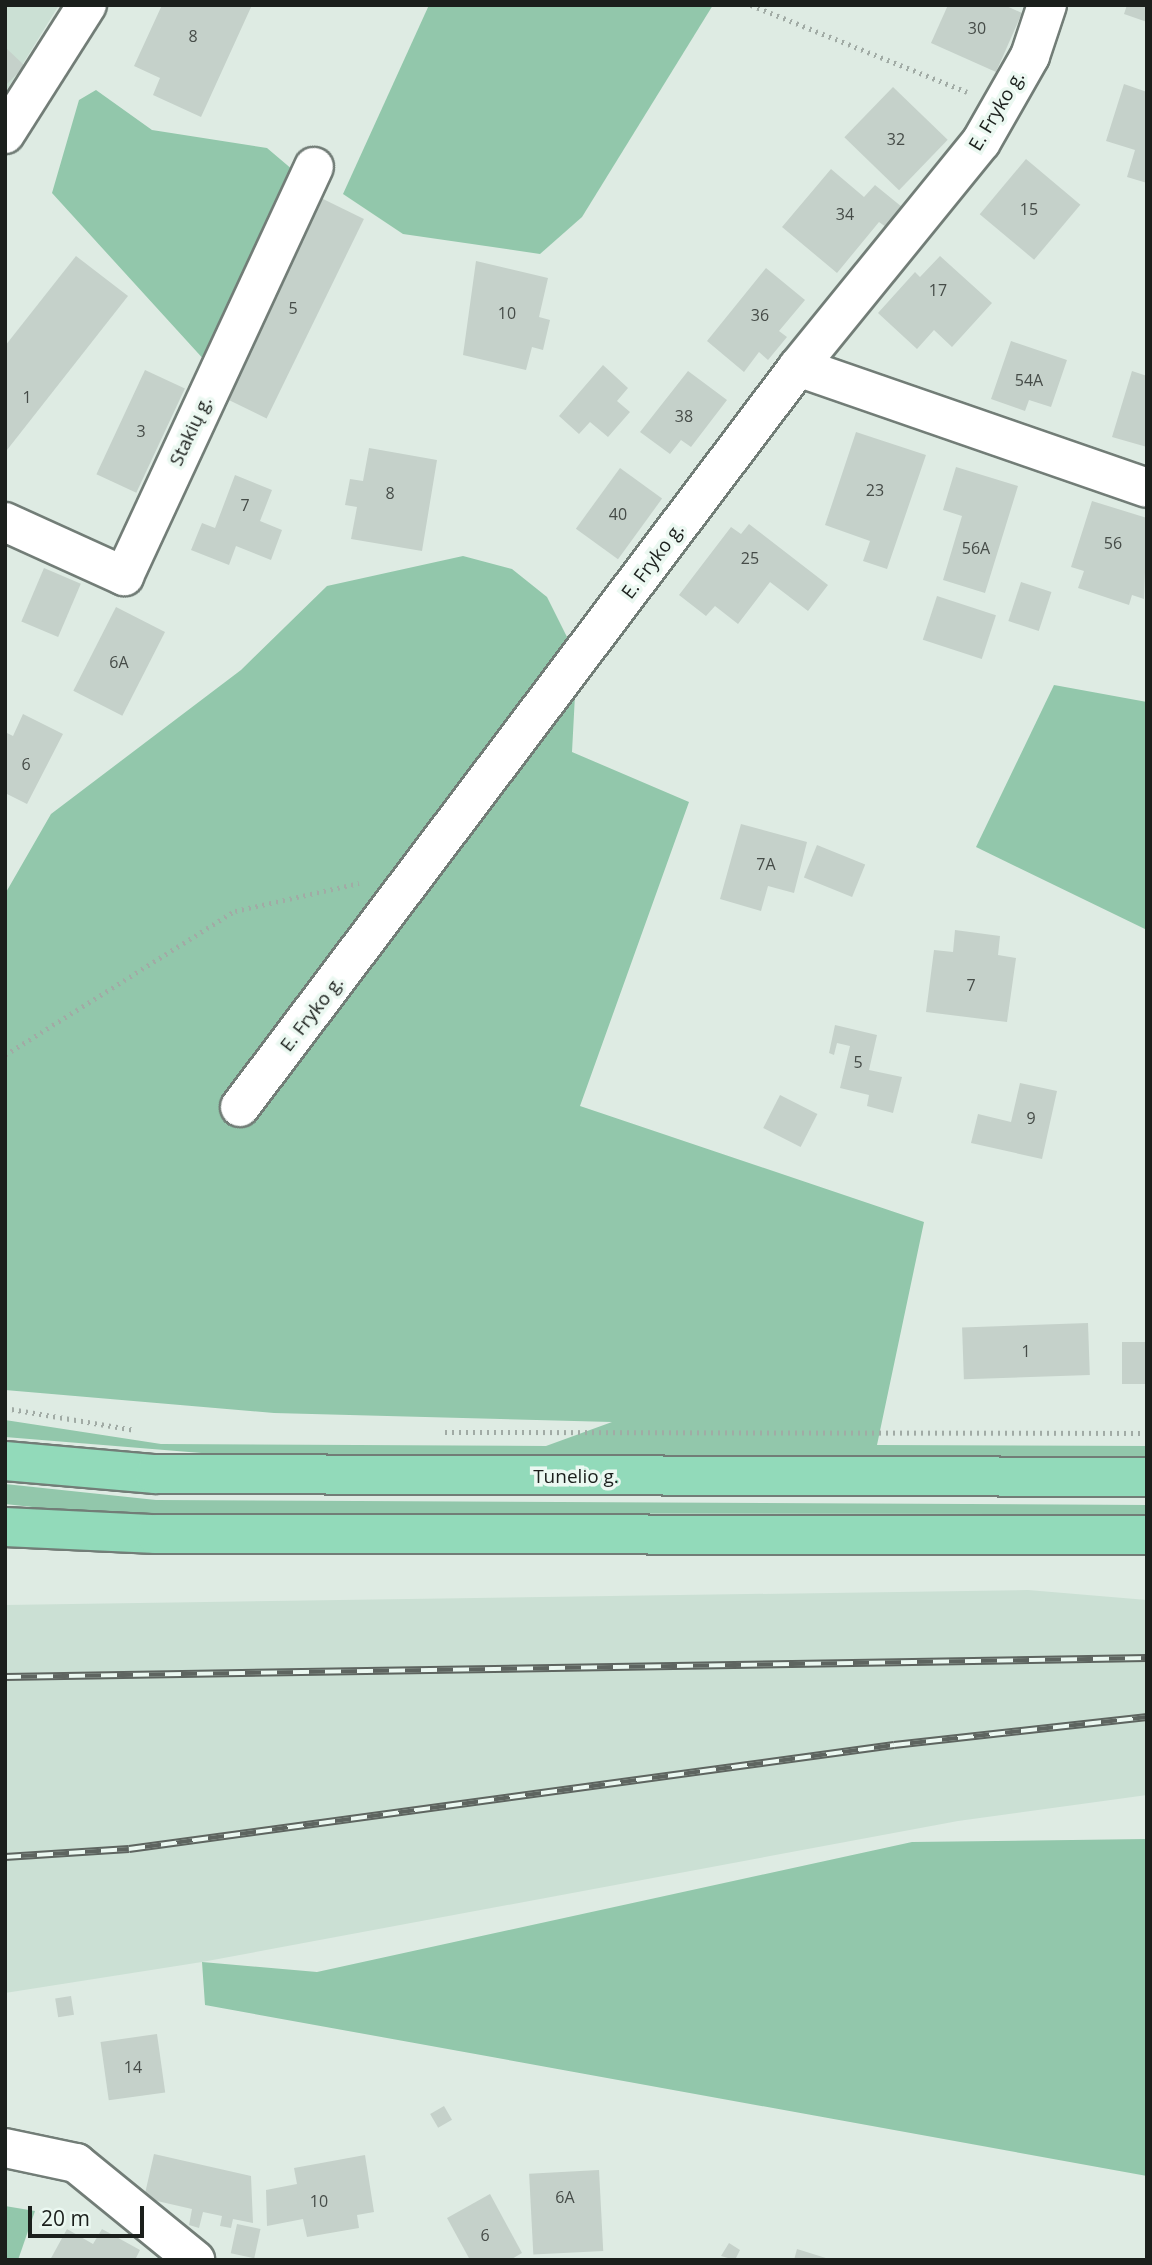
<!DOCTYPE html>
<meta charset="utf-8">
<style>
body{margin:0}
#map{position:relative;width:1152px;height:2265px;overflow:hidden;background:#deebe3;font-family:"Open Sans",sans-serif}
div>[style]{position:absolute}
.built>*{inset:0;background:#cbe0d4}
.green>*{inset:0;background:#92c7ab}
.building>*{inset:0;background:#c5d1ca;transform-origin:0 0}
.path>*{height:4.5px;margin-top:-2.25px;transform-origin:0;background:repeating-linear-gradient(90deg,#a1aba5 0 2px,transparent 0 7px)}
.roads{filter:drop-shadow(2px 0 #727d77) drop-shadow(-2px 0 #727d77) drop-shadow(0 2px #727d77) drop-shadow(0 -2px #727d77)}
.minor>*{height:38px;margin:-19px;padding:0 19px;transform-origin:19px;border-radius:19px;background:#fff}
.tertiary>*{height:38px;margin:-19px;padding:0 19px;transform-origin:19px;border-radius:19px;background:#fff}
.primary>*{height:38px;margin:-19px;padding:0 19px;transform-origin:19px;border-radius:19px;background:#92daba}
.rail>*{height:8px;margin-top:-4px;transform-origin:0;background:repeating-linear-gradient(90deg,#ebf8f1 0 16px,#5e6560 0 32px);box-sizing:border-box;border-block:2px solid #5e6560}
span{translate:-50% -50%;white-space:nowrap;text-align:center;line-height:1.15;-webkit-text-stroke:7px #ebf8f1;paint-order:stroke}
.number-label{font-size:16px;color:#464c48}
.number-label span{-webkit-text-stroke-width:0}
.street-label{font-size:19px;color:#1b1f1c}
.frame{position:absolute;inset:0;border:7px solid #1b1f1c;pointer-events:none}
.scale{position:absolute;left:28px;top:2206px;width:116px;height:32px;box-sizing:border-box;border:4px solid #1b1f1c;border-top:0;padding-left:9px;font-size:21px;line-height:24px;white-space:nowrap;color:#1b1f1c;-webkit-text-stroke:5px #ebf8f1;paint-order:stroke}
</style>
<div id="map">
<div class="built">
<div style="clip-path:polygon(5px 5px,59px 5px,5px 93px)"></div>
<div style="clip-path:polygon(1028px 1590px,1147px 1600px,1147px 1795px,958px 1821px,202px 1962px,5px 1993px,5px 1605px)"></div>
</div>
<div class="green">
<div style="clip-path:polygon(429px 5px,713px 5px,582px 217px,540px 254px,403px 234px,343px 194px)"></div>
<div style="clip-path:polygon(96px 90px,152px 130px,267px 148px,300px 176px,207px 363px,52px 193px,79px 100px)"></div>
<div style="clip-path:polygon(463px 556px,512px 569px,547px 597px,577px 657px,572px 752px,689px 802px,580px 1106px,924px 1222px,877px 1445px,1147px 1446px,1147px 1457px,238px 1456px,5px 1437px,5px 1420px,161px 1444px,546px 1446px,612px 1422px,274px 1413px,5px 1390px,5px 894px,51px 814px,241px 670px,327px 586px)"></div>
<div style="clip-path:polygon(1054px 685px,1147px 702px,1147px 930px,976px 847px)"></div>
<div style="clip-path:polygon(5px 1484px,156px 1500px,1147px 1505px,1147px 1514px,87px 1513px,5px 1504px)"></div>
<div style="clip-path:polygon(1147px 1839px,1147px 2176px,205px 2005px,202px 1962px,317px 1972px,912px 1842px)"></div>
<div style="clip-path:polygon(5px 2206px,35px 2211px,18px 2260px,5px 2260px)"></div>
</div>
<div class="building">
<div style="clip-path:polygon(162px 5px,252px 5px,201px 117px,153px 95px,160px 78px,134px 66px)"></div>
<div style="clip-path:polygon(948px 5px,1004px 5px,1022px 13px,996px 72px,931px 43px)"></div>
<div style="clip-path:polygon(1127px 5px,1147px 5px,1147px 22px,1124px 14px)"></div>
<div style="clip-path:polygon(5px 47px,25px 66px,5px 86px)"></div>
<div style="clip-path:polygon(1124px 84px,1147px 92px,1147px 183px,1127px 177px,1135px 150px,1106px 141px)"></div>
<div style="left:893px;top:87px;width:76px;height:70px;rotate:44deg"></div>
<div style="left:1026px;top:159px;width:71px;height:72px;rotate:40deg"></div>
<div style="clip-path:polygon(831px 169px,864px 197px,875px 185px,902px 207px,886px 227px,879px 222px,837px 273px,782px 227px)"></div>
<div style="left:319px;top:197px;width:50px;height:222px;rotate:26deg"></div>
<div style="clip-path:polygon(76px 256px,128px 296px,7px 450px,5px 346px)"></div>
<div style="clip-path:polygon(940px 256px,992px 303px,952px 347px,934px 330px,917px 349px,878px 313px,915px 272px,920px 277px)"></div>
<div style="clip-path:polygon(476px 261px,548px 278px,539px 317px,550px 320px,543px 350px,532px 347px,526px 370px,463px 355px)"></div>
<div style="clip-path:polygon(766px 268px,805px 300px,779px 331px,787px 337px,768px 360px,759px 352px,744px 372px,707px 341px)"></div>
<div style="clip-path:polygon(1011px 341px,1067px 360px,1051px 407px,1029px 400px,1025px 411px,991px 399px)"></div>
<div style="clip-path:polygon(603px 365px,628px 388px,617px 401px,630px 412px,608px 437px,590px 422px,579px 434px,559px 416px)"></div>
<div style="left:145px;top:370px;width:44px;height:115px;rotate:25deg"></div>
<div style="clip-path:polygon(688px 371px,727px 400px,691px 447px,681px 440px,670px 454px,640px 432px)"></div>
<div style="clip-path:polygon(1132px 371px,1147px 376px,1147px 447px,1112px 437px)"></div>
<div style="clip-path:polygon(856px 432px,926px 455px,887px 569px,863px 561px,870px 541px,825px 525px)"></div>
<div style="clip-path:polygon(369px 448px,437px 460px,422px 551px,351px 539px,357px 507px,345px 505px,350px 479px,363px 481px)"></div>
<div style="clip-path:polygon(956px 467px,1018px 486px,985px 593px,943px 580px,962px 516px,943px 510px)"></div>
<div style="left:620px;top:468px;width:52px;height:75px;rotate:36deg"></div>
<div style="clip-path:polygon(235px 475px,272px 490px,260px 521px,282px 530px,271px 560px,236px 546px,229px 565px,191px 550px,202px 523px,215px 528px)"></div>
<div style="clip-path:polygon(1092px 501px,1147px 518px,1144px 599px,1132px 595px,1129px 605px,1078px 588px,1084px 571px,1071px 567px)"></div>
<div style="clip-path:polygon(749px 524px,828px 585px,808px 611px,770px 582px,738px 624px,715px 606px,706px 616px,679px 595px,731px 527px,741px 534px)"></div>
<div style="left:44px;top:568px;width:40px;height:58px;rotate:23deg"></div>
<div style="left:1021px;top:582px;width:32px;height:41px;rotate:18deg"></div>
<div style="left:937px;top:596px;width:62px;height:46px;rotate:18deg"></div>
<div style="left:116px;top:607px;width:55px;height:94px;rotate:27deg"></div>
<div style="clip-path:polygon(23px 714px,63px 734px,27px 804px,5px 793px,5px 732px,13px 736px)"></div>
<div style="clip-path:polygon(741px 824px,807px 842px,794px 893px,768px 886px,761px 911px,720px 899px)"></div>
<div style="left:817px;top:845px;width:52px;height:35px;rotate:22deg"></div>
<div style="clip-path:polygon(955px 930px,1000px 936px,998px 955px,1016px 958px,1007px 1022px,926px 1012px,934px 950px,953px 952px)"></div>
<div style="clip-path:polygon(835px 1025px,877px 1035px,869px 1070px,902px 1077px,893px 1113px,867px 1106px,869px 1095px,840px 1088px,850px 1046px,837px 1043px,834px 1055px,829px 1053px)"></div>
<div style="clip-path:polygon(1020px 1083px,1057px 1091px,1042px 1159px,971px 1143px,978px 1114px,1011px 1122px)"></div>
<div style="left:780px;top:1095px;width:42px;height:37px;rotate:27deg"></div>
<div style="left:1088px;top:1323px;width:52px;height:126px;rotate:88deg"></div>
<div style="left:1147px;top:1342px;width:42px;height:25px;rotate:90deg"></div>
<div style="left:71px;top:1996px;width:19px;height:16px;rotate:81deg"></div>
<div style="left:157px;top:2034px;width:59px;height:57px;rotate:82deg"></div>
<div style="left:444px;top:2106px;width:16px;height:16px;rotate:60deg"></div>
<div style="clip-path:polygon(154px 2154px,251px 2176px,253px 2223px,233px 2219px,231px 2228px,220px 2226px,222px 2216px,203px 2212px,199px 2228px,189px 2225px,192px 2209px,144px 2198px)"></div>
<div style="clip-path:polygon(365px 2155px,374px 2212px,357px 2215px,359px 2228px,307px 2237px,303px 2219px,267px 2226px,266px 2190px,297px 2184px,294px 2168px)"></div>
<div style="left:599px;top:2170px;width:81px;height:70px;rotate:87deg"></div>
<div style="clip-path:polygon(490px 2194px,522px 2253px,510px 2260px,470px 2260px,447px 2218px)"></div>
<div style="left:237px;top:2224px;width:24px;height:30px;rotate:12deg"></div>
<div style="clip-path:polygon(67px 2229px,93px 2244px,102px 2229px,140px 2250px,135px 2260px,50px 2260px)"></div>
<div style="clip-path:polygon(729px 2243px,740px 2250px,735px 2260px,721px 2256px)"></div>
<div style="clip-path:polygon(797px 2249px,829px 2259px,829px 2260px,794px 2260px)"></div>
</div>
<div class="path">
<div style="left:751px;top:5px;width:233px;rotate:21.9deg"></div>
<div style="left:5px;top:1055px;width:271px;rotate:-32.1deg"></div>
<div style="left:235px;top:911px;width:127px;rotate:-12.7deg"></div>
<div style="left:5px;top:1408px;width:132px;rotate:9.6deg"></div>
<div style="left:445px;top:1432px;width:702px;rotate:0.08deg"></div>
</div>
<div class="roads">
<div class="minor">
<div style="left:798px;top:367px;width:369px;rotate:19.1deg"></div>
<div style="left:5px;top:522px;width:131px;rotate:24.4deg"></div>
<div style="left:124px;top:576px;width:451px;rotate:-65.1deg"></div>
<div style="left:240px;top:1107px;width:927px;rotate:-52.98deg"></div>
<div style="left:798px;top:367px;width:290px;rotate:-50.9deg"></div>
<div style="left:981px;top:142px;width:99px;rotate:-60.3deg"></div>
<div style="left:1030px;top:56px;width:54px;rotate:-71.6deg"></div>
<div style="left:5px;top:2148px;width:73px;rotate:11.9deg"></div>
<div style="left:76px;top:2163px;width:154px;rotate:39.2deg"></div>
</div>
<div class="tertiary">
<div style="left:5px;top:134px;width:153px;rotate:-57.6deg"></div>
</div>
<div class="primary">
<div style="left:5px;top:1461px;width:151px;rotate:5deg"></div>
<div style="left:155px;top:1474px;width:992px;rotate:0.17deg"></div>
<div style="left:5px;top:1527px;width:151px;rotate:2.7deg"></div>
<div style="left:156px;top:1534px;width:991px;rotate:0.06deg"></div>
</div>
</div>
<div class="rail">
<div style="left:5px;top:1677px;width:1142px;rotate:-0.95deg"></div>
<div style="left:5px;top:1857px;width:124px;rotate:-3.7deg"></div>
<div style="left:129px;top:1849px;width:772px;rotate:-7.74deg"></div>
<div style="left:894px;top:1745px;width:255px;rotate:-6.3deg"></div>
</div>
<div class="number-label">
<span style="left:977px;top:28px">30</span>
<span style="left:193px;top:36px">8</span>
<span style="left:896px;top:139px">32</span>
<span style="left:1029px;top:209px">15</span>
<span style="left:845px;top:214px">34</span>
<span style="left:938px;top:290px">17</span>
<span style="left:293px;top:308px">5</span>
<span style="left:507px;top:313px">10</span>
<span style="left:760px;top:315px">36</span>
<span style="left:1029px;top:380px">54A</span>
<span style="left:27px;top:397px">1</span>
<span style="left:684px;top:416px">38</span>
<span style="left:141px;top:431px">3</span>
<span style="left:875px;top:490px">23</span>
<span style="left:390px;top:493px">8</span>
<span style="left:245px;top:505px">7</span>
<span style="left:618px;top:514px">40</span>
<span style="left:1113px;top:543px">56</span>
<span style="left:976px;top:548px">56A</span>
<span style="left:750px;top:558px">25</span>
<span style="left:119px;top:662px">6A</span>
<span style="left:26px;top:764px">6</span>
<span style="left:766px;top:864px">7A</span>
<span style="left:971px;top:985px">7</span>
<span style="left:858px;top:1062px">5</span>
<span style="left:1031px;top:1118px">9</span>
<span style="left:1026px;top:1351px">1</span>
<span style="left:133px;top:2067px">14</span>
<span style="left:565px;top:2197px">6A</span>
<span style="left:319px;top:2201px">10</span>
<span style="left:485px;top:2235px">6</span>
</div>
<div class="street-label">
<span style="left:997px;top:111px;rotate:-59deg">E. Fryko g.</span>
<span style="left:191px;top:431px;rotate:-65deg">Stakių g.</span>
<span style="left:653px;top:561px;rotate:-53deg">E. Fryko g.</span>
<span style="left:312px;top:1014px;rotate:-52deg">E. Fryko g.</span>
<span style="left:576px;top:1477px">Tunelio g.</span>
</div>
<div class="frame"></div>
<div class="scale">20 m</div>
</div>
